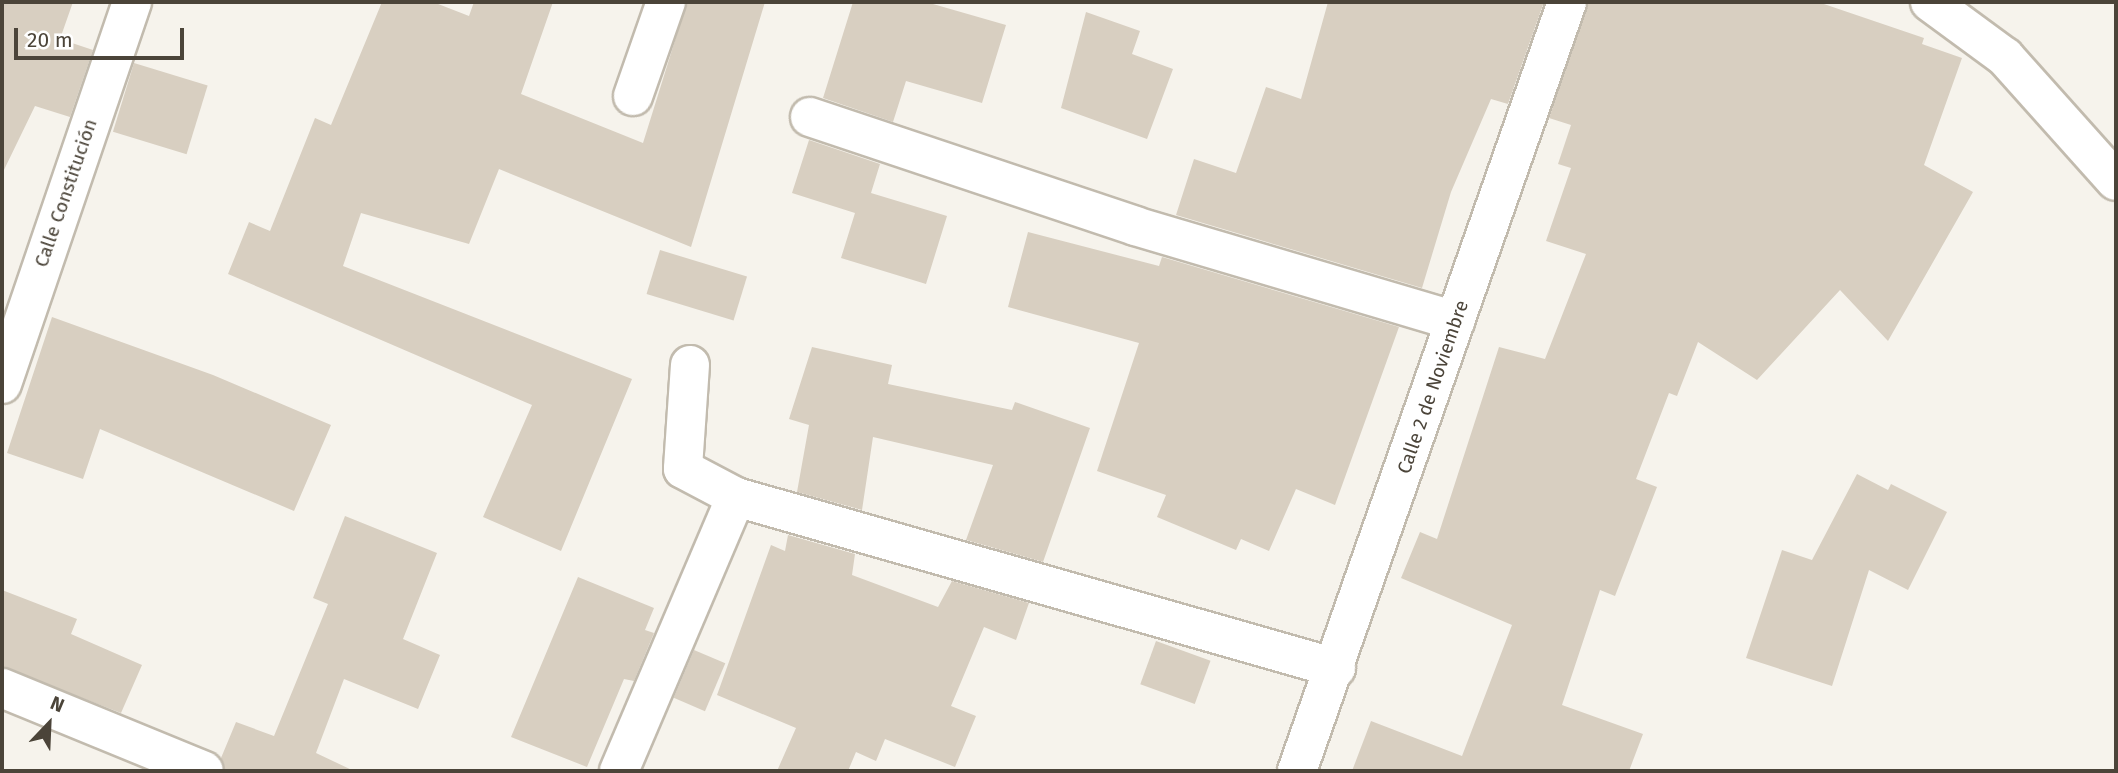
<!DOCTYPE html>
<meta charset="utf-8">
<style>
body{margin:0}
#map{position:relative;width:2118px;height:773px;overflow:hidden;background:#f6f3ec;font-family:"Fira Sans",sans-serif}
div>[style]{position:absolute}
.building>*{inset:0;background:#d8cfc1;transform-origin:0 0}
.roads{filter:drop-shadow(2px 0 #c2bbae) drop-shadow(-2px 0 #c2bbae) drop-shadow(0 2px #c2bbae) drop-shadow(0 -2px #c2bbae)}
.minor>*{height:38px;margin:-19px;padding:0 19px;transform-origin:19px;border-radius:19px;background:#fff}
span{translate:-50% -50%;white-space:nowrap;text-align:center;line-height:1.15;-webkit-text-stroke:5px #fff;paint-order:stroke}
.street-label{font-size:19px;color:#4b4439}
.frame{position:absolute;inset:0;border:4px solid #4b4439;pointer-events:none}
.north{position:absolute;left:14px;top:689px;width:70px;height:70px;-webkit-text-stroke:5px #fff;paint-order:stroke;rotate:23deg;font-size:19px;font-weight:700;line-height:28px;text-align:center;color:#4b4439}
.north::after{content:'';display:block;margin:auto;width:24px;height:32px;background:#4b4439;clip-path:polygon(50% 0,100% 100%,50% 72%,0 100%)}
.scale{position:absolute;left:14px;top:28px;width:170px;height:32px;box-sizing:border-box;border:4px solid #4b4439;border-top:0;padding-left:9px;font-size:21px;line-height:24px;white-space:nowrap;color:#4b4439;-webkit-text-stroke:5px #fff;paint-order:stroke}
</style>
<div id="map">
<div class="building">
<div style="clip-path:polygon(2px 2px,73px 2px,60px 39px,93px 50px,70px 117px,35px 106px,2px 174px)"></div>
<div style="clip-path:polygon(382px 2px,433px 2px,469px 16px,474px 2px,553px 2px,521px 94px,643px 143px,687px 2px,765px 2px,691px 247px,499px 169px,469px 244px,361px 213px,343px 266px,632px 379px,561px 551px,483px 517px,532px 405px,228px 274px,249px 222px,270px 231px,315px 118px,331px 125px)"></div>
<div style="clip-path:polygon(853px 2px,926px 2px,1006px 25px,982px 103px,906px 81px,893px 122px,823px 98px)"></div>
<div style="clip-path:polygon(1328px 2px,1544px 2px,1508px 104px,1491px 99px,1451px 192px,1422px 288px,1176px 215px,1194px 159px,1236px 173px,1266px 87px,1301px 99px)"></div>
<div style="clip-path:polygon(1588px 2px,1818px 2px,1924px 38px,1922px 44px,1962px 58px,1924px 165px,1973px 192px,1888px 341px,1840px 290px,1757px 380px,1698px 342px,1677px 396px,1669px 393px,1636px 479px,1657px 487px,1615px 596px,1600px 590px,1562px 705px,1643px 734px,1629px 771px,1352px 771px,1371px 721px,1462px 756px,1512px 625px,1401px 578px,1420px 532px,1437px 539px,1499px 347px,1545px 359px,1586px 254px,1546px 241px,1571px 168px,1558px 164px,1571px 125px,1549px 118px)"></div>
<div style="clip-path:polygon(1086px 12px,1140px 31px,1132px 54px,1173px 69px,1147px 139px,1061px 108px)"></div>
<div style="left:134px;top:63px;width:77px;height:72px;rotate:17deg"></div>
<div style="clip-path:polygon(809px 140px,880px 164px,871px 193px,947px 216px,926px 284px,841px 258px,855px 213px,792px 193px)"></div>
<div style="clip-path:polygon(1028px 232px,1159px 266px,1162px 257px,1399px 327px,1335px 505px,1296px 489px,1269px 551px,1241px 539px,1236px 550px,1157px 517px,1166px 495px,1097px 471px,1139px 343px,1008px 307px)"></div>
<div style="left:660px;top:250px;width:91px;height:46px;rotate:17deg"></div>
<div style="clip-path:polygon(52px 317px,213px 375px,331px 425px,294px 511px,100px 429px,83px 479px,7px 453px)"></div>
<div style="clip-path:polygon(812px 347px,892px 365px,888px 384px,1012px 410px,1015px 402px,1090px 428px,1043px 562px,966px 540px,993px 465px,873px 437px,862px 510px,797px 492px,809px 425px,789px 419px)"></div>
<div style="clip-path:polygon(1857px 474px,1888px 490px,1891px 484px,1947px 512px,1908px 590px,1869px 570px,1832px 686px,1746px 658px,1782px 550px,1812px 560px)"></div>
<div style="clip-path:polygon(345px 516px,437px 553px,403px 639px,440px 655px,418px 709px,344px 679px,316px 753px,354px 771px,225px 771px,221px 758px,236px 722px,274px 736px,328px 604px,313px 598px)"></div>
<div style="clip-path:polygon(788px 535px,855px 554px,852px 575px,938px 607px,952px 581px,1029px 603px,1016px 640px,984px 627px,951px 706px,976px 716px,955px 767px,885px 739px,876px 761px,856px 752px,848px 771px,777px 771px,796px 728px,717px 695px,771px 545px,785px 551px)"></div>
<div style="clip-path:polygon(578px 577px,654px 608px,645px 630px,654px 633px,634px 681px,624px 679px,587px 767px,511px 737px)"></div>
<div style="clip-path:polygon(2px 590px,77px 619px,71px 634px,142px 665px,121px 713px,2px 667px)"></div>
<div style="left:1156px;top:641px;width:58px;height:46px;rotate:20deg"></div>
<div style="left:694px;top:650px;width:34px;height:52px;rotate:23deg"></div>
</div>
<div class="roads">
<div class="minor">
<div style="left:1930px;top:2px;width:93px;rotate:36.3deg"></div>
<div style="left:2005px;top:57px;width:166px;rotate:48.2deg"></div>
<div style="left:633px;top:96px;width:100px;rotate:-70.7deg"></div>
<div style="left:810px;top:117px;width:343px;rotate:18.5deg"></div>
<div style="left:1135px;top:226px;width:334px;rotate:16.5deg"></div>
<div style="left:690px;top:365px;width:104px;rotate:93.9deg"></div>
<div style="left:683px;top:469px;width:60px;rotate:27.8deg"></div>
<div style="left:736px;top:497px;width:624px;rotate:15.91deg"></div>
<div style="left:2px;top:384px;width:404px;rotate:-71.2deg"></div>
<div style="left:2px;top:688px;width:218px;rotate:22.3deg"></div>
<div style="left:619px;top:771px;width:298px;rotate:-66.9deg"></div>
<div style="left:1297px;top:771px;width:815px;rotate:-70.65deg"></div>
</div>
</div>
<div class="street-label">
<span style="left:66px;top:193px;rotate:-71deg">Calle Constitución</span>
<span style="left:1433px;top:387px;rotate:-71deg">Calle 2 de Noviembre</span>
</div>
<div class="frame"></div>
<div class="north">N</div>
<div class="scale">20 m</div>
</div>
